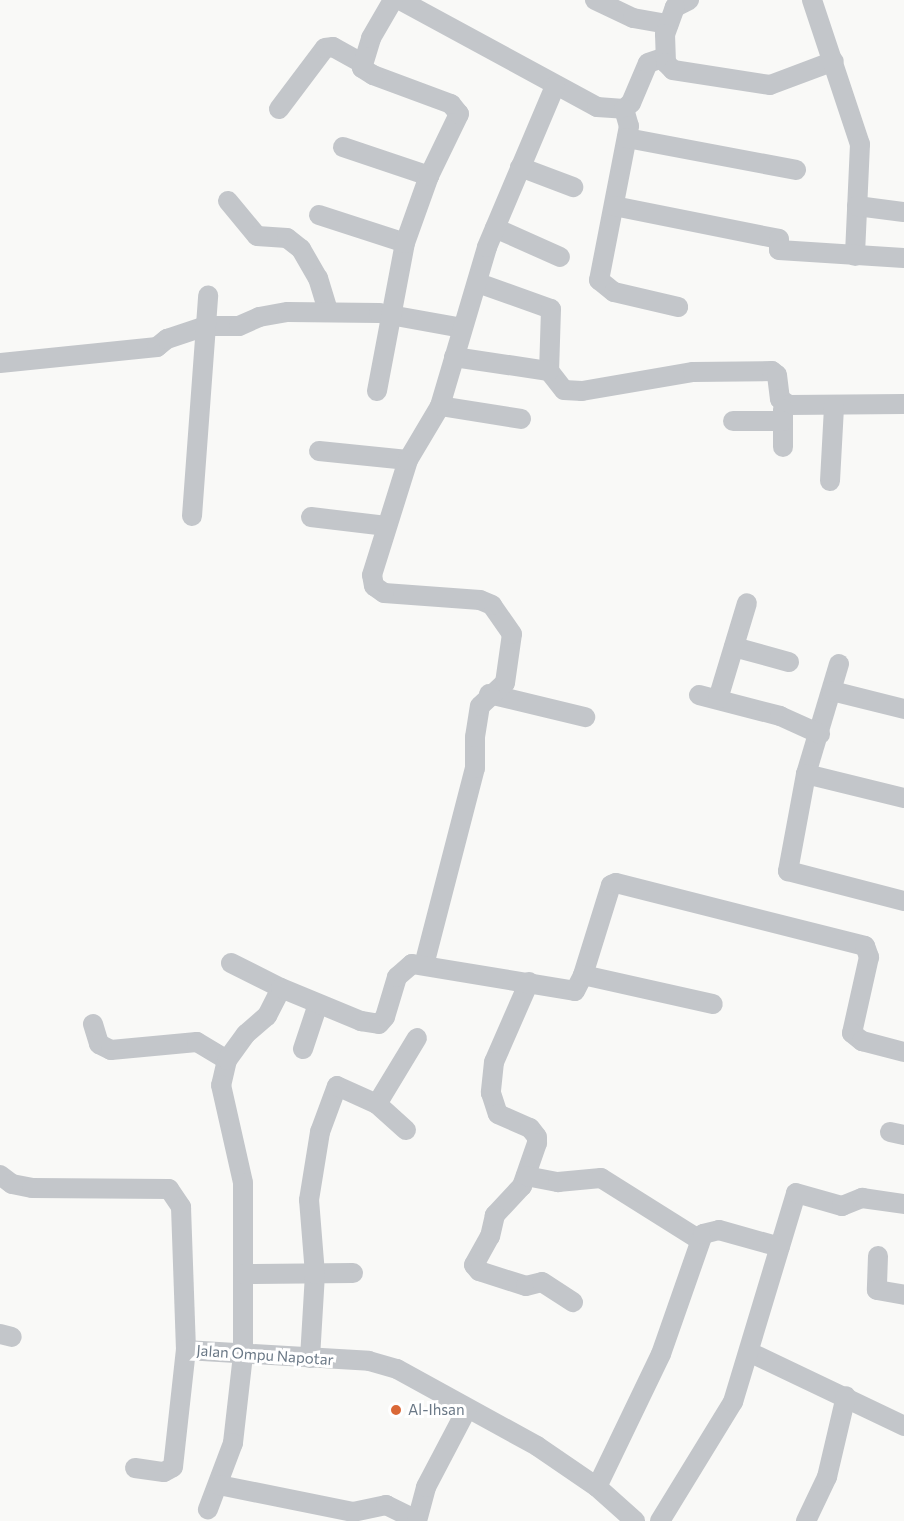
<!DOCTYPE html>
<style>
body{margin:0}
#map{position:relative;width:904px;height:1521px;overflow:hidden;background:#f9f9f7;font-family:Commissioner,sans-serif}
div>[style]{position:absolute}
.minor>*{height:20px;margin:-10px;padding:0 10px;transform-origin:10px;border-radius:10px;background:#c3c6ca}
.dots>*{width:16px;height:16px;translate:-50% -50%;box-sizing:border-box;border:3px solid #fff;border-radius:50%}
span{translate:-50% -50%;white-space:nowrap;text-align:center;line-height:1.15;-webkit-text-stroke:6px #fff;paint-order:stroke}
.street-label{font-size:15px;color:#6a7886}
.poi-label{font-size:15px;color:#6a7886}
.left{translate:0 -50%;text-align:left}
</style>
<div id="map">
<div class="minor">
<div style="left:400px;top:0;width:224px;rotate:28.5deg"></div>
<div style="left:597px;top:107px;width:27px;rotate:4deg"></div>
<div style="left:624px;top:109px;width:9px;rotate:-41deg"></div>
<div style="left:631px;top:103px;width:43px;rotate:-67deg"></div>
<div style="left:648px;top:63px;width:18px;rotate:-19deg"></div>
<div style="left:595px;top:0;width:42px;rotate:25.3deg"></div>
<div style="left:633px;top:18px;width:36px;rotate:10deg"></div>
<div style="left:689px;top:0;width:16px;rotate:153deg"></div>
<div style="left:675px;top:7px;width:29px;rotate:110deg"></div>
<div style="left:665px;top:34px;width:29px;rotate:88deg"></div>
<div style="left:666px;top:63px;width:10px;rotate:45deg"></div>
<div style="left:673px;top:70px;width:98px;rotate:8.8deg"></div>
<div style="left:770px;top:85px;width:68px;rotate:-20.6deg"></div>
<div style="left:812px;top:0;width:152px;rotate:71.6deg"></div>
<div style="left:860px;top:144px;width:112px;rotate:92.6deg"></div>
<div style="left:279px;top:109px;width:76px;rotate:-53deg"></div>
<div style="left:325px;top:48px;width:8px;rotate:-7deg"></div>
<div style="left:333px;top:47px;width:33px;rotate:29deg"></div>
<div style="left:624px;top:109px;width:18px;rotate:74deg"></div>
<div style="left:629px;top:126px;width:157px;rotate:101deg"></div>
<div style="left:599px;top:280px;width:19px;rotate:39deg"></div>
<div style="left:614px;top:292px;width:66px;rotate:13.2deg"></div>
<div style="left:627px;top:138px;width:172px;rotate:10.7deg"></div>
<div style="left:343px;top:147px;width:91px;rotate:18.6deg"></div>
<div style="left:520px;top:167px;width:57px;rotate:20.7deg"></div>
<div style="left:228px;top:201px;width:45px;rotate:50.4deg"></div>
<div style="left:257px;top:236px;width:30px;rotate:4deg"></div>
<div style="left:287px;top:238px;width:18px;rotate:38deg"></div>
<div style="left:301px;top:249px;width:34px;rotate:60deg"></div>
<div style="left:318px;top:278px;width:34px;rotate:73deg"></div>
<div style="left:614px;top:206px;width:168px;rotate:11.3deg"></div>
<div style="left:779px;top:239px;width:11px;rotate:90deg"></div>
<div style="left:779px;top:250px;width:125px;rotate:3.7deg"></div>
<div style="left:857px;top:206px;width:47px;rotate:7.3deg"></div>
<div style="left:319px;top:215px;width:90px;rotate:18deg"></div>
<div style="left:495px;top:228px;width:71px;rotate:24deg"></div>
<div style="left:478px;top:283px;width:77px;rotate:19.6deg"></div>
<div style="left:551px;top:309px;width:62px;rotate:91.8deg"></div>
<div style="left:549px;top:371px;width:24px;rotate:52deg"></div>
<div style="left:564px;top:390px;width:18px;rotate:3deg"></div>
<div style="left:582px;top:391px;width:113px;rotate:-9.7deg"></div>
<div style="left:693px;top:372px;width:79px;rotate:-0.7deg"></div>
<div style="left:772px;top:371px;width:6px;rotate:39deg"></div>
<div style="left:777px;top:375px;width:24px;rotate:83deg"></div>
<div style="left:780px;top:399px;width:11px;rotate:34deg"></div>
<div style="left:789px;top:405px;width:115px;rotate:-0.5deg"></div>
<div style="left:454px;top:357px;width:96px;rotate:8.4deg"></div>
<div style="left:0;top:363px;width:158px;rotate:-5.8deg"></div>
<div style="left:157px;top:347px;width:13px;rotate:-39deg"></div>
<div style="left:167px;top:339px;width:41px;rotate:-18.4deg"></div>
<div style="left:206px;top:326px;width:33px"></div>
<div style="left:239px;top:326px;width:22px;rotate:-24deg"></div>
<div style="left:259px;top:317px;width:29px;rotate:-10deg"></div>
<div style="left:288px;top:312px;width:91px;rotate:0.6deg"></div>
<div style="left:379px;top:313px;width:84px;rotate:10.2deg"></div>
<div style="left:377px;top:391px;width:151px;rotate:-79.3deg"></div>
<div style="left:405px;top:243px;width:71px;rotate:-70.3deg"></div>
<div style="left:429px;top:176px;width:69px;rotate:-64.2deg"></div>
<div style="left:459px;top:114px;width:13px;rotate:-129deg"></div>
<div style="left:451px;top:104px;width:83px;rotate:-159.6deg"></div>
<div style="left:373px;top:75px;width:13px;rotate:-148deg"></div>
<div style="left:362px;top:68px;width:31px;rotate:-73deg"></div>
<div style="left:371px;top:38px;width:44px;rotate:-59.9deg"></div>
<div style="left:440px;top:406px;width:82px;rotate:9.1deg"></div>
<div style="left:783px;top:409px;width:38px;rotate:90deg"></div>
<div style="left:733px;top:421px;width:50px"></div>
<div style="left:319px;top:451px;width:89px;rotate:5.8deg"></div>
<div style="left:830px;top:481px;width:75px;rotate:-86.9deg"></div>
<div style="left:192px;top:516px;width:221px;rotate:-85.8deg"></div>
<div style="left:311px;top:517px;width:76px;rotate:6.8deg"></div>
<div style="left:734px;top:647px;width:57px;rotate:15.3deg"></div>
<div style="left:839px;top:664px;width:115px;rotate:106.7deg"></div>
<div style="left:806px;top:774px;width:99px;rotate:100.5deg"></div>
<div style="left:788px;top:871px;width:120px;rotate:14.5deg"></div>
<div style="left:832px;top:691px;width:74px;rotate:14deg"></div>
<div style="left:489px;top:694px;width:99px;rotate:13.5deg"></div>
<div style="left:699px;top:695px;width:84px;rotate:14.5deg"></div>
<div style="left:780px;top:716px;width:44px;rotate:24.2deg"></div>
<div style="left:718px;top:699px;width:100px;rotate:-73.2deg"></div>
<div style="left:806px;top:774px;width:101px;rotate:13.8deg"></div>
<div style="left:231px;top:963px;width:56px;rotate:26.6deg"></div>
<div style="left:424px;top:965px;width:203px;rotate:-75.5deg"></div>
<div style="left:475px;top:768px;width:31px;rotate:-90deg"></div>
<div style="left:475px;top:737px;width:31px;rotate:-81deg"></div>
<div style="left:480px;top:706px;width:34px;rotate:-43deg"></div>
<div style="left:505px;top:683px;width:49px;rotate:-81.9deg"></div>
<div style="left:512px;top:634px;width:35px;rotate:-125deg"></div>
<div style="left:492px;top:605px;width:13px;rotate:-157deg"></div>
<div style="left:480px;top:600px;width:96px;rotate:-175.8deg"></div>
<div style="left:384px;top:593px;width:12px;rotate:-145deg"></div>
<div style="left:374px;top:586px;width:11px;rotate:-100deg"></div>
<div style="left:372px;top:575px;width:121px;rotate:-72.6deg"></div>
<div style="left:408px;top:460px;width:63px;rotate:-59.3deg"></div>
<div style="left:440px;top:406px;width:166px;rotate:-73.5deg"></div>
<div style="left:487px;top:247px;width:175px;rotate:-67.1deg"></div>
<div style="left:583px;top:975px;width:94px;rotate:-72.7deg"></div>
<div style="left:611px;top:885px;width:5px;rotate:-22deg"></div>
<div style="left:616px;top:883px;width:257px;rotate:14.2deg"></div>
<div style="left:865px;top:946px;width:12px;rotate:70deg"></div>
<div style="left:869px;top:957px;width:78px;rotate:102.6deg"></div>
<div style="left:852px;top:1033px;width:13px;rotate:39deg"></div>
<div style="left:862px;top:1041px;width:43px;rotate:14.7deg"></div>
<div style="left:529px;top:982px;width:87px;rotate:113.6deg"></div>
<div style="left:494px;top:1062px;width:31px;rotate:96deg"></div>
<div style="left:491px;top:1093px;width:22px;rotate:72deg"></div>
<div style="left:498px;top:1114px;width:35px;rotate:24deg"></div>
<div style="left:530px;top:1128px;width:11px;rotate:52deg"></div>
<div style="left:537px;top:1137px;width:6px;rotate:90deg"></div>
<div style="left:537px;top:1143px;width:46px;rotate:109.2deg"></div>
<div style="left:522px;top:1186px;width:40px;rotate:133deg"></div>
<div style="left:495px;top:1215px;width:22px;rotate:103deg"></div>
<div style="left:490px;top:1236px;width:33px;rotate:119deg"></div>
<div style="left:474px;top:1265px;width:8px;rotate:50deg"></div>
<div style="left:479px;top:1271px;width:49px;rotate:17.7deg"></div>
<div style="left:526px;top:1286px;width:16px;rotate:-14deg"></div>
<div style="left:542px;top:1282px;width:37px;rotate:33deg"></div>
<div style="left:93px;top:1024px;width:21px;rotate:73deg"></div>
<div style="left:99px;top:1044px;width:13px;rotate:27deg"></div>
<div style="left:111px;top:1050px;width:86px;rotate:-5.3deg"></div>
<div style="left:197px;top:1042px;width:35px;rotate:31deg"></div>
<div style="left:227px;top:1060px;width:26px;rotate:103deg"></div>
<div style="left:221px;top:1085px;width:100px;rotate:77.3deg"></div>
<div style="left:243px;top:1183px;width:172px;rotate:90deg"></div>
<div style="left:243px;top:1355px;width:89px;rotate:96.5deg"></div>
<div style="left:233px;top:1443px;width:71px;rotate:110.7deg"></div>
<div style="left:303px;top:1049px;width:47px;rotate:-71.6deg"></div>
<div style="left:227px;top:1060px;width:32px;rotate:-54deg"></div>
<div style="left:246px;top:1034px;width:28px;rotate:-41deg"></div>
<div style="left:267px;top:1016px;width:31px;rotate:-63deg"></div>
<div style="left:281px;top:988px;width:87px;rotate:22.4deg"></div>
<div style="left:361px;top:1021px;width:18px;rotate:9deg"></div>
<div style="left:379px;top:1024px;width:9px;rotate:-49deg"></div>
<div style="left:385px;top:1017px;width:42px;rotate:-73.3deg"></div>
<div style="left:397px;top:977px;width:20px;rotate:-41deg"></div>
<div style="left:412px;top:964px;width:165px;rotate:9.4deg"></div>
<div style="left:575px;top:991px;width:18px;rotate:-63deg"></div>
<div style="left:583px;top:975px;width:133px;rotate:12.6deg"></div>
<div style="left:377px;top:1104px;width:77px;rotate:-58.8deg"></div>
<div style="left:890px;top:1132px;width:14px;rotate:12deg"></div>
<div style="left:0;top:1175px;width:15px;rotate:37deg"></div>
<div style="left:12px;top:1184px;width:20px;rotate:11deg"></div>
<div style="left:32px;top:1188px;width:137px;rotate:0.4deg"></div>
<div style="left:169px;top:1189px;width:22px;rotate:56deg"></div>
<div style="left:181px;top:1207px;width:143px;rotate:88deg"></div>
<div style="left:186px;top:1350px;width:183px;rotate:3.4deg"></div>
<div style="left:369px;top:1361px;width:29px;rotate:16deg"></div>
<div style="left:397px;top:1369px;width:160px;rotate:28.8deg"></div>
<div style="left:537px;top:1446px;width:73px;rotate:34.3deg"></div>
<div style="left:597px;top:1487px;width:51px;rotate:41.8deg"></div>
<div style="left:526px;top:1176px;width:33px;rotate:11deg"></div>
<div style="left:558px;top:1182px;width:43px;rotate:-5.3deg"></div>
<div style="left:601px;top:1178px;width:117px;rotate:32.1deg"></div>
<div style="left:878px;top:1256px;width:34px;rotate:92deg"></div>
<div style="left:877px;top:1290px;width:27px;rotate:10deg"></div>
<div style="left:244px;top:1274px;width:109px;rotate:-0.5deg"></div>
<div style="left:0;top:1334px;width:12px;rotate:14deg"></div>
<div style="left:749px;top:1352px;width:172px;rotate:25.5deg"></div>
<div style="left:310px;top:1358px;width:84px;rotate:-86.6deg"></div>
<div style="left:315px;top:1274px;width:74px;rotate:-94.6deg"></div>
<div style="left:309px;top:1200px;width:69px;rotate:-80.8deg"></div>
<div style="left:320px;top:1132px;width:49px;rotate:-69.7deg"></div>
<div style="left:337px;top:1086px;width:44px;rotate:24.2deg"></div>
<div style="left:377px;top:1104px;width:39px;rotate:42deg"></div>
<div style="left:135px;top:1468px;width:29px;rotate:8deg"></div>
<div style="left:164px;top:1472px;width:10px;rotate:-29deg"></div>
<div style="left:173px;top:1467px;width:118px;rotate:-83.7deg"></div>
<div style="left:219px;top:1485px;width:137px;rotate:11.4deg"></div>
<div style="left:353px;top:1512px;width:34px;rotate:-12deg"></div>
<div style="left:386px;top:1505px;width:34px;rotate:26deg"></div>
<div style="left:597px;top:1487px;width:148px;rotate:-64.3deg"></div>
<div style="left:661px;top:1354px;width:127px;rotate:-70.7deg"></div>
<div style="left:703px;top:1234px;width:16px;rotate:-14deg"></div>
<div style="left:719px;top:1230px;width:63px;rotate:15.6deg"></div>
<div style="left:417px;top:1521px;width:35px;rotate:-75deg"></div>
<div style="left:426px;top:1487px;width:88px;rotate:-62.3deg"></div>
<div style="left:660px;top:1521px;width:140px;rotate:-58.5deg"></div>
<div style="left:733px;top:1402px;width:218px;rotate:-73.2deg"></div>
<div style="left:796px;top:1193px;width:48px;rotate:15.8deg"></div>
<div style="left:842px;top:1206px;width:22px;rotate:-22deg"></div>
<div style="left:862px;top:1198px;width:42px;rotate:8.1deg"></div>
<div style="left:806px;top:1521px;width:49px;rotate:-64.5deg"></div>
<div style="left:827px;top:1477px;width:83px;rotate:-76.8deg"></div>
</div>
<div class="dots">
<div style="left:396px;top:1410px;background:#da6837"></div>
</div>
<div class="street-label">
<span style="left:265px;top:1355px;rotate:4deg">Jalan Ompu Napotar</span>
</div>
<div class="poi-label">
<span class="left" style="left:408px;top:1410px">Al-Ihsan</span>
</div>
</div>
